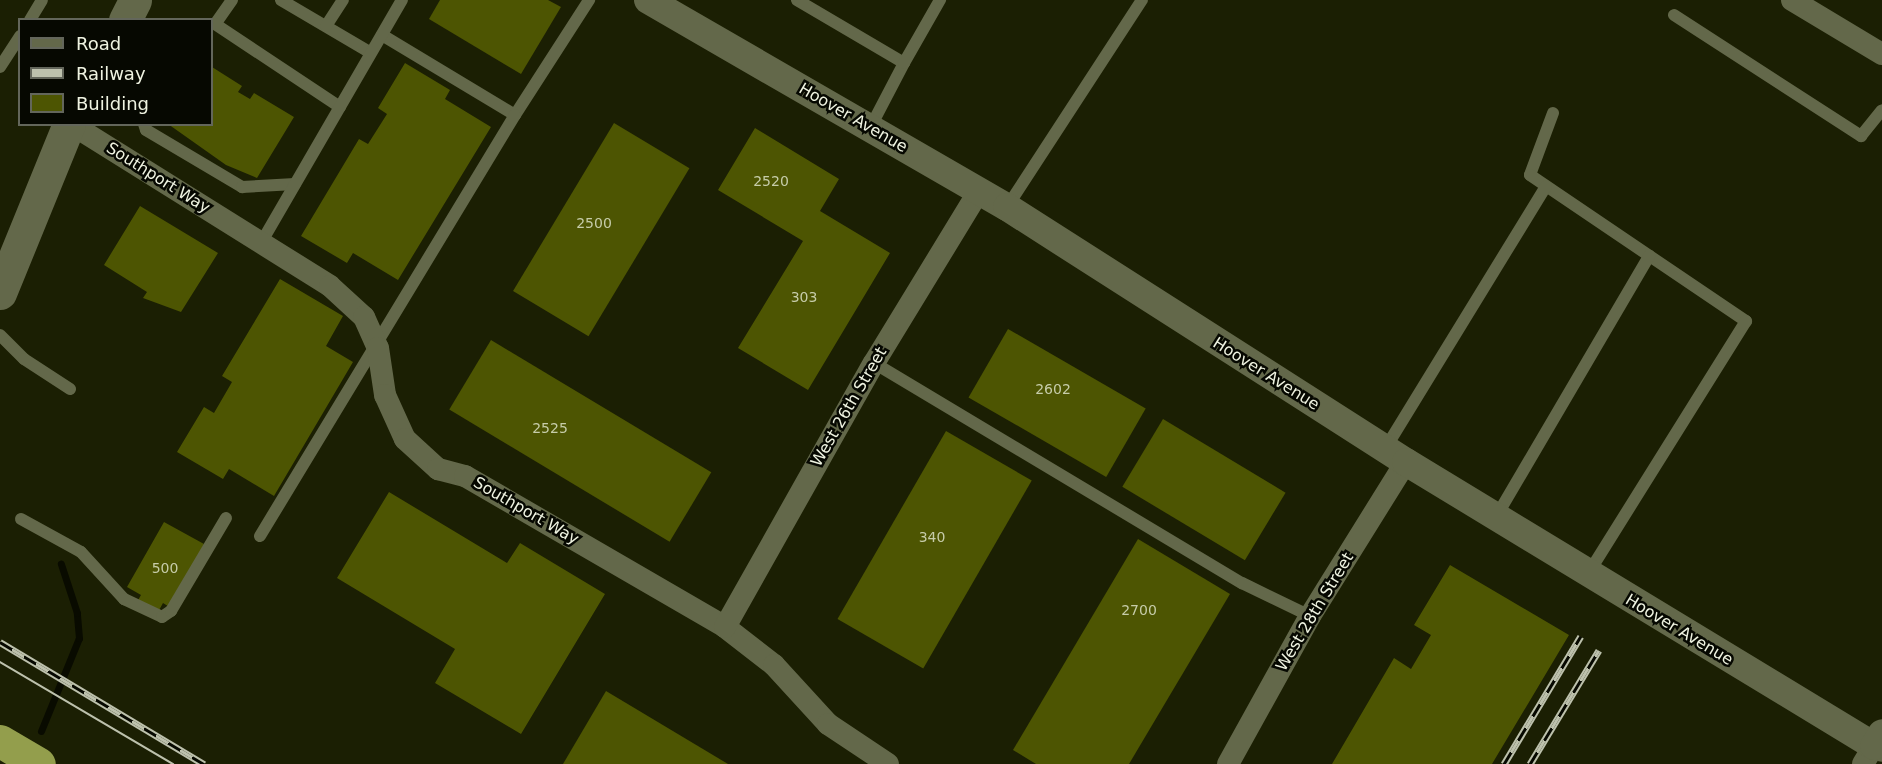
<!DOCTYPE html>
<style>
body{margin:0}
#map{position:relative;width:1882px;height:764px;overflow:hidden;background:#1b1f03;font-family:"DejaVu Sans",sans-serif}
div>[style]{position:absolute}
.stream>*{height:7px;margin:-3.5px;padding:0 3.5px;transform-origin:3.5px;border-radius:3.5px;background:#090b00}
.building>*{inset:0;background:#4d5502;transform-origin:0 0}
.service>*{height:12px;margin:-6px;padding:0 6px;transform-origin:6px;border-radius:6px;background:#63684a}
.minor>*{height:22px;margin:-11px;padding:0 11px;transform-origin:11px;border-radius:11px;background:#63684a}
.tertiary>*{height:28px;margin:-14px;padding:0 14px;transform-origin:14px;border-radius:14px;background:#63684a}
.secondary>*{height:33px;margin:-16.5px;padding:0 16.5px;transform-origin:16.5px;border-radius:16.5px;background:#63684a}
.motorway>*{height:33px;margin:-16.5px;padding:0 16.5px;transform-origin:16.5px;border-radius:16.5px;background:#939e4c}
.tram>*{height:1.5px;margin:-0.75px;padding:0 0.75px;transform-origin:0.75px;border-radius:0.75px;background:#bdc1ad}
.rail>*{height:7px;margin-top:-3.5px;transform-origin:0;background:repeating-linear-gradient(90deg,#060801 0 14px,#bdc1ad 0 28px);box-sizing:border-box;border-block:2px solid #bdc1ad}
span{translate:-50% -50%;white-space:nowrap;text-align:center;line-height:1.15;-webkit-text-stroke:5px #060801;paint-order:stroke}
.number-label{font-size:14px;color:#c6cca9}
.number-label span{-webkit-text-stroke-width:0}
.street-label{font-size:16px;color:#eff3e1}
.legend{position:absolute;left:18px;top:18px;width:195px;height:108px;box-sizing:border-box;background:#060801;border:2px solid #63665b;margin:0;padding:8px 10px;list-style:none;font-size:18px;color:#eff3e1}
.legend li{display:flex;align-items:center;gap:12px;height:30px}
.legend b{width:30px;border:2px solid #63665b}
</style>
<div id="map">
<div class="stream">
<div style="left:41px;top:731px;width:100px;rotate:-67.8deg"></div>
<div style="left:79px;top:638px;width:25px;rotate:-95deg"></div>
<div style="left:77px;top:613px;width:52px;rotate:-108.1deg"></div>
</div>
<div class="building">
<div style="clip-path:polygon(440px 0,548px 0,561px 7px,521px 74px,429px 19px)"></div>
<div style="clip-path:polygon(405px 63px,450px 90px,445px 99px,491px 127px,398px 280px,353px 253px,347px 263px,301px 236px,359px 139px,368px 144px,387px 114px,378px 108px)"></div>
<div style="clip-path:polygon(212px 67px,242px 86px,238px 92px,250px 99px,254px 93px,294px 117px,257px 178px,226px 165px,168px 124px,212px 124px)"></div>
<div style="left:614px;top:123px;width:88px;height:196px;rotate:31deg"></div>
<div style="clip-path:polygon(755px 128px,839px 179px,820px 211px,890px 253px,808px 390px,738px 348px,803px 241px,718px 190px)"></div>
<div style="clip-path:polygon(140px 206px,218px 253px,181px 312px,143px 298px,147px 292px,104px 265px)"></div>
<div style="clip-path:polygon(280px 279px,343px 316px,326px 346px,353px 362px,274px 496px,229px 469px,223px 479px,177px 452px,204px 407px,214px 413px,232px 382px,222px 376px)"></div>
<div style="left:1008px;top:329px;width:159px;height:79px;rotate:30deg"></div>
<div style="left:491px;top:340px;width:257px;height:81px;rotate:31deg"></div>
<div style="left:1163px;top:419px;width:143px;height:79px;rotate:31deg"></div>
<div style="left:946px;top:431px;width:99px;height:217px;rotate:30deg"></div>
<div style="clip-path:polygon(389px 492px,507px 563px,520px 543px,605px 594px,521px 734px,435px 683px,455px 649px,337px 578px)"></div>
<div style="clip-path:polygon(164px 522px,204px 544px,171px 608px,163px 603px,157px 614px,137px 602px,141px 595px,127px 587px)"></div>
<div style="clip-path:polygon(1138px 539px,1230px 594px,1129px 764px,1036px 764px,1013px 750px)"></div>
<div style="clip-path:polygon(1450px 565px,1569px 635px,1492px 764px,1332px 764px,1394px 658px,1411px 669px,1431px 635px,1414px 625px)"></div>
<div style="clip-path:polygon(606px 691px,728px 764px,563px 764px)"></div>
</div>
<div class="service">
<div style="left:232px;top:0;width:29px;rotate:125deg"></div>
<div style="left:215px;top:24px;width:150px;rotate:33.6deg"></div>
<div style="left:281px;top:0;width:104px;rotate:30.5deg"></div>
<div style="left:797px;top:0;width:124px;rotate:30.5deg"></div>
<div style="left:904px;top:63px;width:73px;rotate:117.6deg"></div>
<div style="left:1674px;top:15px;width:223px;rotate:32.9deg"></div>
<div style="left:1861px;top:136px;width:33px;rotate:-51deg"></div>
<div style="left:30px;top:20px;width:23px;rotate:-59deg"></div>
<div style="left:326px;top:26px;width:31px;rotate:-57deg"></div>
<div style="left:382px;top:35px;width:155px;rotate:31deg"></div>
<div style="left:515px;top:115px;width:137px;rotate:-57.2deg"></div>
<div style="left:904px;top:63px;width:73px;rotate:-60.3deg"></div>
<div style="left:0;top:67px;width:37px;rotate:-57deg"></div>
<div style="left:1553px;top:113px;width:66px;rotate:110.4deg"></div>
<div style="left:1530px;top:175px;width:261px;rotate:34.1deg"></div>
<div style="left:1746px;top:321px;width:298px;rotate:122deg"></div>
<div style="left:144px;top:124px;width:6px;rotate:72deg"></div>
<div style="left:146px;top:130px;width:112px;rotate:30.7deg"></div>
<div style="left:242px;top:187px;width:53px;rotate:-3.2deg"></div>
<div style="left:1007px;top:207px;width:247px;rotate:-56.9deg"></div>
<div style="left:261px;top:243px;width:281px;rotate:-59.9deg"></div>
<div style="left:0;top:335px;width:34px;rotate:45deg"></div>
<div style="left:24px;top:359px;width:55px;rotate:33.1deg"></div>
<div style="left:874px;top:363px;width:429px;rotate:30.9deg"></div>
<div style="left:1242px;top:583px;width:76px;rotate:25.9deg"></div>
<div style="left:1385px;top:449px;width:308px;rotate:-58.5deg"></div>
<div style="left:1496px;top:517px;width:303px;rotate:-59.6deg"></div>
<div style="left:21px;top:519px;width:68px;rotate:28.8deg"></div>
<div style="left:81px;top:552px;width:64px;rotate:47.5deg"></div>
<div style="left:124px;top:599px;width:42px;rotate:25.3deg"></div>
<div style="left:162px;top:617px;width:11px;rotate:-34deg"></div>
<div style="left:171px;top:611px;width:108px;rotate:-59.4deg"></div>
<div style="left:260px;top:536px;width:492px;rotate:-58.8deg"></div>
</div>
<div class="minor">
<div style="left:1792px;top:0;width:105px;rotate:31deg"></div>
<div style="left:71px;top:124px;width:305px;rotate:32deg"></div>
<div style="left:330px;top:286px;width:46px;rotate:42.4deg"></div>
<div style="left:364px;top:317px;width:34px;rotate:66deg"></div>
<div style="left:378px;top:348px;width:48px;rotate:81.5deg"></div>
<div style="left:385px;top:395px;width:48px;rotate:65.6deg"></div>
<div style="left:405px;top:439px;width:45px;rotate:42.3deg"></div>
<div style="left:438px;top:469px;width:28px;rotate:15deg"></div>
<div style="left:465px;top:476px;width:301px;rotate:30.1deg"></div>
<div style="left:725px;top:627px;width:62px;rotate:37.8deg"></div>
<div style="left:774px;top:665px;width:80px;rotate:47.5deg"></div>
<div style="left:828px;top:724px;width:72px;rotate:33.7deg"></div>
<div style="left:725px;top:627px;width:303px;rotate:-60.6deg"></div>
<div style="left:874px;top:363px;width:202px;rotate:-58.6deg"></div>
<div style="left:1228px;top:764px;width:169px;rotate:-61deg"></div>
<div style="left:1310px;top:616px;width:181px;rotate:-58.1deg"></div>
<div style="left:1863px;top:764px;width:21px;rotate:-59deg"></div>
<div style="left:1874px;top:746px;width:9px;rotate:32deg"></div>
</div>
<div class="tertiary">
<div style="left:648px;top:0;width:414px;rotate:30deg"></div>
<div style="left:1007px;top:207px;width:474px;rotate:32.6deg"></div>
<div style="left:1406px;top:462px;width:547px;rotate:31.25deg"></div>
<div style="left:1874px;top:746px;width:15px;rotate:-58deg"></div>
</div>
<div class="secondary">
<div style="left:125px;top:20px;width:22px;rotate:-63deg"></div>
<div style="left:0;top:293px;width:183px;rotate:-67.8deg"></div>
</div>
<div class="motorway">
<div style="left:0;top:741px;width:45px;rotate:30.5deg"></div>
</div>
<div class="tram">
<div style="left:0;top:662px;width:201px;rotate:30.5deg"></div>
</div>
<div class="rail">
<div style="left:0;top:642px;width:238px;rotate:30.9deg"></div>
<div style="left:1504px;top:764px;width:149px;rotate:-59deg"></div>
<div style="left:1530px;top:764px;width:133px;rotate:-58.8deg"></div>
</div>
<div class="number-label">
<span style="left:771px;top:181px">2520</span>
<span style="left:594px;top:223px">2500</span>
<span style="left:804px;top:297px">303</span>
<span style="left:1053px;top:389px">2602</span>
<span style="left:550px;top:428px">2525</span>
<span style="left:932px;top:537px">340</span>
<span style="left:165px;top:568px">500</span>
<span style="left:1139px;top:610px">2700</span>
</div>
<div class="street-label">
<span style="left:853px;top:118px;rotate:30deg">Hoover Avenue</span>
<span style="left:158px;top:178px;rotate:32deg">Southport Way</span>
<span style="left:1266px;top:374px;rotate:32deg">Hoover Avenue</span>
<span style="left:849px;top:407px;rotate:-60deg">West 26th Street</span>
<span style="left:526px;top:511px;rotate:30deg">Southport Way</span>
<span style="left:1315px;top:612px;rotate:-59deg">West 28th Street</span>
<span style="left:1679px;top:630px;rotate:31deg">Hoover Avenue</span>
</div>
<ul class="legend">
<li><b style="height:8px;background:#63684a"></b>Road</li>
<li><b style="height:8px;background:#bdc1ad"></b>Railway</li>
<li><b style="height:16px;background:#4d5502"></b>Building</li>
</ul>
</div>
